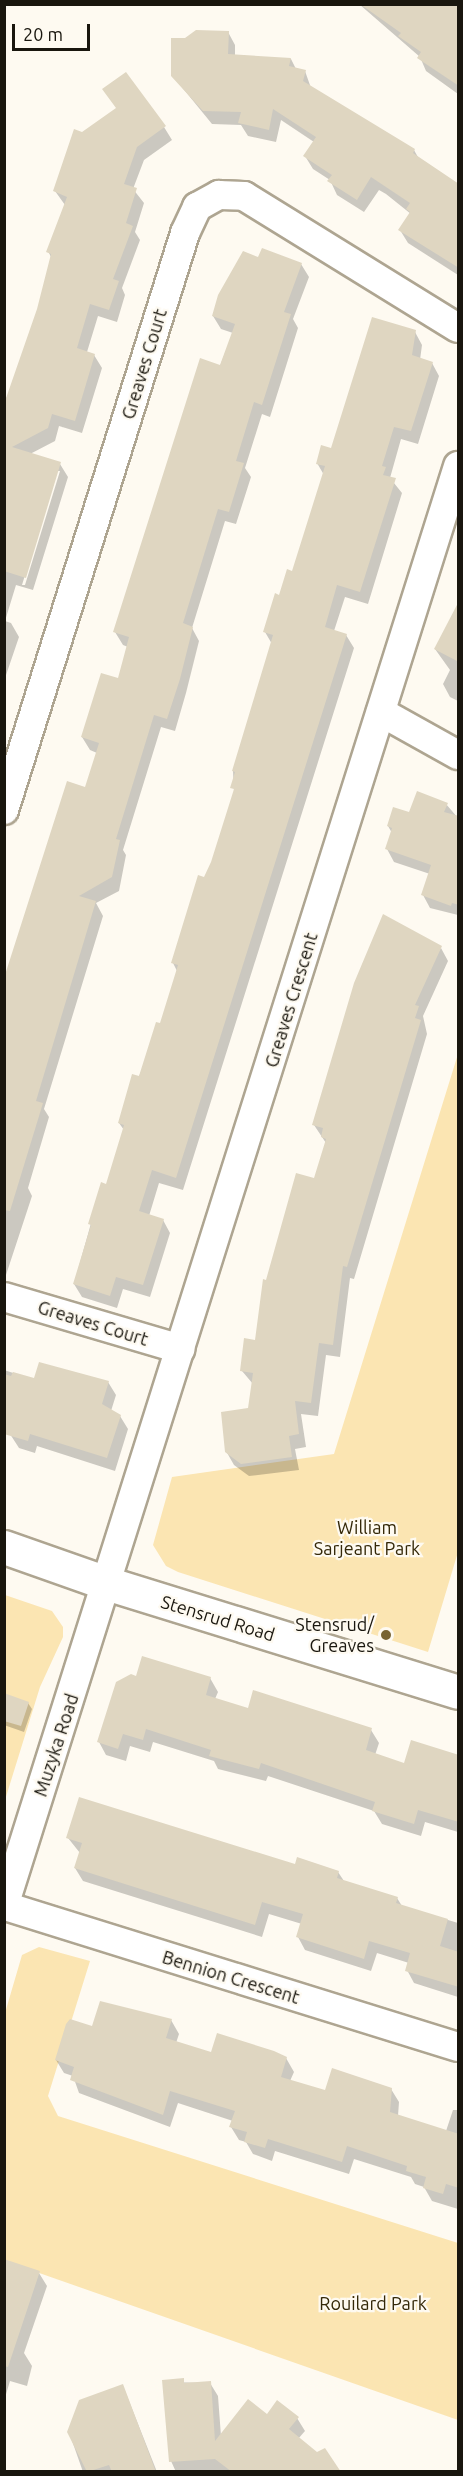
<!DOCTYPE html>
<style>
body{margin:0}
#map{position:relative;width:463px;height:2476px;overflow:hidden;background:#fefaf1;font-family:Ubuntu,sans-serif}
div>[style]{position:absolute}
.green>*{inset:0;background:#fbe5b2}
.shadow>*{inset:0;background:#0003}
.building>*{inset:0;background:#dfd6c1}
.roads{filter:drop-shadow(2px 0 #aea591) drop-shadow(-2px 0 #aea591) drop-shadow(0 2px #aea591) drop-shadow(0 -2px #aea591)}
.minor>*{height:28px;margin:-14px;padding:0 14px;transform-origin:14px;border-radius:14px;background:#fff}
.tertiary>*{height:33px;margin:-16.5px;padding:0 16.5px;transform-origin:16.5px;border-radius:16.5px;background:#fff}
.dots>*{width:16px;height:16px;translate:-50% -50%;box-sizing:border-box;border:3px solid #fefaf1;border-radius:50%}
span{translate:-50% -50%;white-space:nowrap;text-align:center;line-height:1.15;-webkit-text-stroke:4.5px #fefaf1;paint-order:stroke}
.street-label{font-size:18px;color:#19160e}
.park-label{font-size:18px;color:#342808}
.poi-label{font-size:18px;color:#19160e}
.right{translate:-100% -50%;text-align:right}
.frame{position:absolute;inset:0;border:6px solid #19160e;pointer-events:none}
.scale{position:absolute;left:12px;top:24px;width:78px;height:27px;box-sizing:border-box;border:3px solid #19160e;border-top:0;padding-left:8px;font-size:18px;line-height:21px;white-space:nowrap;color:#19160e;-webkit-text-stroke:4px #fefaf1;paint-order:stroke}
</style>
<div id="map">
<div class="green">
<div style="clip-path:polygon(458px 1054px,458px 1552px,428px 1652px,178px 1572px,166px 1566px,153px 1545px,172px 1477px,334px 1454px)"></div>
<div style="clip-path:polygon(5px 1595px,52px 1611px,63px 1627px,63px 1637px,40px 1687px,5px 1800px)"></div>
<div style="clip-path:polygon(39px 1947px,90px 1961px,48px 2096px,58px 2116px,458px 2243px,458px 2420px,5px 2261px,5px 2013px,22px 1955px)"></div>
</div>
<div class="shadow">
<div style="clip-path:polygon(359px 4px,458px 4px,458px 94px,426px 71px,420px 57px)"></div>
<div style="clip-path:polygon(228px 32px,235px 45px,235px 56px,291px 59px,296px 69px,305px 71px,311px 88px,414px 150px,419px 159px,458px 186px,458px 275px,408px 243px,400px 230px,411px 214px,386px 194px,379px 190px,364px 212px,337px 195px,330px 180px,313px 169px,305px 156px,314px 142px,281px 120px,276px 142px,248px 136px,241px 125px,212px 124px,172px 75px,186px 40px)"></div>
<div style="clip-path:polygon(evenodd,104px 90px,164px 127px,172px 140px,144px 160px,133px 189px,144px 203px,135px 232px,140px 240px,122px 288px,125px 295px,117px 322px,98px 316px,87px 352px,94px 355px,102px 368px,82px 433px,59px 426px,55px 441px,30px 454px,60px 464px,68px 477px,33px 590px,16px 585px,5px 621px,11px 623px,19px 637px,4px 681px,4px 397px,8px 398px,39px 310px,52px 259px,48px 251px,65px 205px,55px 191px,82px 134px,122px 113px,104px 90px,57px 471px,60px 471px,25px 585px,22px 585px,57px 471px)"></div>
<div style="clip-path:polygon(259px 259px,301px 264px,309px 277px,293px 319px,298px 328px,270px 417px,262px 414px,245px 468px,251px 477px,236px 524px,225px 521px,192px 628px,199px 641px,186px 693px,175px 731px,161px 727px,123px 850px,126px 855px,119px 891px,96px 903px,103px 916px,44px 1109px,49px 1117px,28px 1188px,32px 1196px,6px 1275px,4px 984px,86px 789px,97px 753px,90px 750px,82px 737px,119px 680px,128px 647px,123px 645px,115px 632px,233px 333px,221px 329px,213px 316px)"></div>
<div style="clip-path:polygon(415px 332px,422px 345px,420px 360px,432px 363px,439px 376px,418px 444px,401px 439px,390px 478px,402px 493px,368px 604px,345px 597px,334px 631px,346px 635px,354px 648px,183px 1190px,159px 1183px,149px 1216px,163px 1220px,170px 1233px,150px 1297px,123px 1289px,117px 1308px,82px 1297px,74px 1284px,102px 1184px,107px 1186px,124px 1130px,119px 1123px,161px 1025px,177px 971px,173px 963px,212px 863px,234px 792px,233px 771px,272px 644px,265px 632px,293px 573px,324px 475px,317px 463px,332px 450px)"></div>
<div style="clip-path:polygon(458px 617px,458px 701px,450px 697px,443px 684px,450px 670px,435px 649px)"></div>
<div style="clip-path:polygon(446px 804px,458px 818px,458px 915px,430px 908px,423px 895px,430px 874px,394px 862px,387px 849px,392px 833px,388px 826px)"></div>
<div style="clip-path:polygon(441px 948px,448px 961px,423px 1016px,427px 1034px,354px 1279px,350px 1278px,340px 1357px,326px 1355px,318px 1416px,301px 1414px,306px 1447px,295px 1449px,299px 1470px,249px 1476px,234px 1465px,226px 1451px,249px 1409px,253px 1384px,242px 1371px,256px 1341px,267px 1281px,315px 1180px,326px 1143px,314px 1125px)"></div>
<div style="clip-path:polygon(4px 1370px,35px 1380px,108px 1382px,116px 1395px,111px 1411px,120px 1416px,128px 1429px,115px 1471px,37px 1446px,35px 1453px,19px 1448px,10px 1434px,4px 1432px)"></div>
<div style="clip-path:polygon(210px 1678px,218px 1692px,215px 1699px,249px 1710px,371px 1730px,379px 1743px,375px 1755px,405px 1765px,458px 1756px,458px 1832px,425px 1822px,421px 1836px,382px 1824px,374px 1811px,268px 1776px,266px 1781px,218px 1769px,214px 1761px,153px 1742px,150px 1752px,130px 1746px,126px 1761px,106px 1755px,99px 1742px)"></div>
<div style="clip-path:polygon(4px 1697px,28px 1703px,32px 1709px,24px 1732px,4px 1725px)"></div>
<div style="clip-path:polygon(68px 1838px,338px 1872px,344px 1881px,397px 1898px,402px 1906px,458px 1923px,458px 1997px,414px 1983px,407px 1970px,409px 1963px,377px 1953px,371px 1971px,305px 1950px,298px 1937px,302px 1924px,269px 1914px,262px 1937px,83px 1881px,75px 1868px,80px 1853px)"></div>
<div style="clip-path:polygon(171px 2020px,179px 2034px,176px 2043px,212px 2054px,286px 2058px,294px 2072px,290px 2081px,326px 2092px,391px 2089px,399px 2102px,398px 2116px,446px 2131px,453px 2110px,458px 2110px,458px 2209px,432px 2201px,424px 2187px,415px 2184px,411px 2177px,354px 2159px,349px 2174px,275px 2151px,272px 2161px,253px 2154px,246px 2142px,239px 2140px,231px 2127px,233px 2121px,178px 2103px,170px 2127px,79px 2093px,73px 2076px,64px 2073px,56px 2060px,93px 2028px)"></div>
<div style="clip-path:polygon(4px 2261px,39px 2273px,47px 2286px,24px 2353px,32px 2366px,27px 2386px,10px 2381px,4px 2401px)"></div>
<div style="clip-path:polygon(164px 2382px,210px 2383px,218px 2396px,221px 2436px,267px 2416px,297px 2418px,305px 2431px,298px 2439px,337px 2472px,176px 2472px,171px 2461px)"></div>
<div style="clip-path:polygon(123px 2386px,157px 2472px,83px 2472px,69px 2432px)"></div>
</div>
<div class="building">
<div style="clip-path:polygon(360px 4px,459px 4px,459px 86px,417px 58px,421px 52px,398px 36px,401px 33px)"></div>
<div style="clip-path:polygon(196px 30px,229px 31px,228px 54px,291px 58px,289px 66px,306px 70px,303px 81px,415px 149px,413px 153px,459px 184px,459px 268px,398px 230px,410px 212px,406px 209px,410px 203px,371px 177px,357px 200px,327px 181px,332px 175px,303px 156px,316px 137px,273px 109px,269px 130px,238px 123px,241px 112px,203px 111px,171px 76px,171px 38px,185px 38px)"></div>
<div style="clip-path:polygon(126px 72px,166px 126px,137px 147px,124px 184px,137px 188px,126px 223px,133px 226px,113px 279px,119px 281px,109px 310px,90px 304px,77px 348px,95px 354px,75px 421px,52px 414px,48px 428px,12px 447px,61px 462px,26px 578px,4px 571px,4px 404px,37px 309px,51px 254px,46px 252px,67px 197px,53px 191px,74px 129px,82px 132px,116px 108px,102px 89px)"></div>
<div style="clip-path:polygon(262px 248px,302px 263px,284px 312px,291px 314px,262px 405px,254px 402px,236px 461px,244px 463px,229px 512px,218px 509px,183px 623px,193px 627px,180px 679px,167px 719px,154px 715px,116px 839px,120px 840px,112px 877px,79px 896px,96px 901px,36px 1101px,43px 1103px,10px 1211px,4px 1210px,4px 978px,67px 781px,85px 787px,99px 743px,81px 737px,101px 673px,118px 678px,129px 637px,113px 632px,200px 358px,220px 365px,235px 324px,212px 316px,218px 295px,243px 251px,258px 257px)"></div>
<div style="clip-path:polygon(372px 317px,416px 330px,412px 355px,433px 362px,411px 431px,394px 427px,382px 466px,386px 467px,383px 475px,396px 478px,360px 592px,337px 585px,325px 627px,347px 634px,176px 1178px,152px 1170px,139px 1211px,164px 1219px,143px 1285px,116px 1277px,110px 1296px,73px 1284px,91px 1225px,88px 1224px,101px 1182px,106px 1184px,124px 1125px,118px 1123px,132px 1074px,139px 1076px,156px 1022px,160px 1023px,178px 965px,171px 963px,198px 875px,204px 877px,211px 862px,234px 789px,230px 788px,235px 772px,232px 771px,273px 635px,263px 632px,275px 593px,279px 595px,287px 569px,292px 571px,325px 466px,316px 464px,321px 445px,331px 448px)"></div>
<div style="clip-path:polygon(459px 601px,459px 662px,434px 649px)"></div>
<div style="clip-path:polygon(417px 791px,448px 803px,444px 812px,459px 816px,459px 905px,452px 903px,451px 906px,421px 895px,431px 865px,385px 849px,392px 828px,387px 826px,393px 807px,409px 812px)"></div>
<div style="clip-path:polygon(383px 914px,442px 946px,415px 1005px,419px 1006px,415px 1018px,421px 1020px,347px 1267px,343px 1266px,333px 1345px,319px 1343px,311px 1403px,295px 1401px,299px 1434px,289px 1436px,292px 1457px,241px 1464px,225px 1452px,221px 1412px,248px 1408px,253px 1373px,240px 1371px,244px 1338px,255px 1340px,263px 1279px,266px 1280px,296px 1173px,314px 1178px,326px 1139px,321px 1137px,323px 1128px,312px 1125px,354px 983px)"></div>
<div style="clip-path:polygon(39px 1362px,109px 1381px,102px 1404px,121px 1415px,107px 1458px,30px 1434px,28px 1441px,4px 1434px,4px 1374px,11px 1376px,13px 1372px,34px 1378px)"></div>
<div style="clip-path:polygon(142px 1656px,211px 1677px,206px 1695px,248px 1708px,253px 1690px,372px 1728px,366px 1750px,404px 1763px,411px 1740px,459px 1755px,459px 1822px,418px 1810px,414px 1824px,372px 1811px,375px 1802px,261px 1763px,259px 1769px,209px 1756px,211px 1750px,146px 1729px,143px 1740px,123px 1734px,118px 1749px,97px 1742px,116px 1682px,131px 1674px,136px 1676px)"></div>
<div style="clip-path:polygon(4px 1693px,29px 1702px,21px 1726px,4px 1721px)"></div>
<div style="clip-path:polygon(79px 1797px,295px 1864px,297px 1857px,339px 1871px,337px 1878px,398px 1897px,396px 1903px,448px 1919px,440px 1946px,459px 1952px,459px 1987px,405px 1971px,410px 1953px,369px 1941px,364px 1959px,296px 1937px,303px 1914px,262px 1902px,255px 1925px,74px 1868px,82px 1843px,66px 1838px)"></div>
<div style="clip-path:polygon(100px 2001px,172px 2019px,166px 2038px,211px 2052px,217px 2033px,274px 2051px,287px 2057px,281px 2077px,325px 2090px,332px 2068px,392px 2088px,390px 2112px,459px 2134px,459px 2188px,446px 2184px,443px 2194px,423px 2188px,426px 2177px,406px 2171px,407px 2166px,347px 2146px,342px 2162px,268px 2139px,265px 2148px,244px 2142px,247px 2132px,229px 2127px,235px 2111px,170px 2091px,163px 2115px,70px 2080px,74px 2067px,55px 2060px,66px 2024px,70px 2019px,92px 2026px)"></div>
<div style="clip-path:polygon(4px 2259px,40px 2271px,8px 2367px,4px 2366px)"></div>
<div style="clip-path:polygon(184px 2378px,184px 2383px,211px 2381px,215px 2441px,248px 2399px,267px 2414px,277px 2400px,299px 2417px,289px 2429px,317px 2452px,325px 2448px,341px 2472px,232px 2472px,215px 2459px,169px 2462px,162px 2380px)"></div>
<div style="clip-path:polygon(123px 2384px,156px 2472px,112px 2472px,109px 2465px,87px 2472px,67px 2432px,79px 2400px)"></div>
</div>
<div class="roads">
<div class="minor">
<div style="left:381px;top:712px;width:88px;rotate:29.2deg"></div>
<div style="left:4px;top:810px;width:605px;rotate:-72.58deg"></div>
<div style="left:185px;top:233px;width:29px;rotate:-65deg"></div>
<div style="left:197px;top:207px;width:25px;rotate:-29deg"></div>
<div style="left:219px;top:195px;width:25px;rotate:2deg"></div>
<div style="left:244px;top:196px;width:251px;rotate:31.7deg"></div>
<div style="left:4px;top:1297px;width:184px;rotate:16.4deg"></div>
<div style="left:4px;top:1906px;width:1510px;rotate:-72.5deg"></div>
<div style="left:5px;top:1906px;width:474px;rotate:17.3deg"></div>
</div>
<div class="tertiary">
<div style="left:4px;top:1547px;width:108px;rotate:19.4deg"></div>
<div style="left:106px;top:1583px;width:368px;rotate:17.2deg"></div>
</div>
</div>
<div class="dots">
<div style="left:386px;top:1635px;background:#776332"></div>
</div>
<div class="street-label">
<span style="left:144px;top:364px;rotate:-73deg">Greaves Court</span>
<span style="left:291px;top:1000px;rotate:-73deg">Greaves Crescent</span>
<span style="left:93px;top:1323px;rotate:17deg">Greaves Court</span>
<span style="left:218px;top:1618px;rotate:17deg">Stensrud Road</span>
<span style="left:56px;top:1745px;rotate:-72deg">Muzyka Road</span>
<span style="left:231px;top:1977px;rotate:17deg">Bennion Crescent</span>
</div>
<div class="park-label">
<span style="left:367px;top:1538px">William<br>Sarjeant Park</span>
<span style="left:373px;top:2303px">Rouilard Park</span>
</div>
<div class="poi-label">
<span class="right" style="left:374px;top:1635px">Stensrud/<br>Greaves</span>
</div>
<div class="frame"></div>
<div class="scale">20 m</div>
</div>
